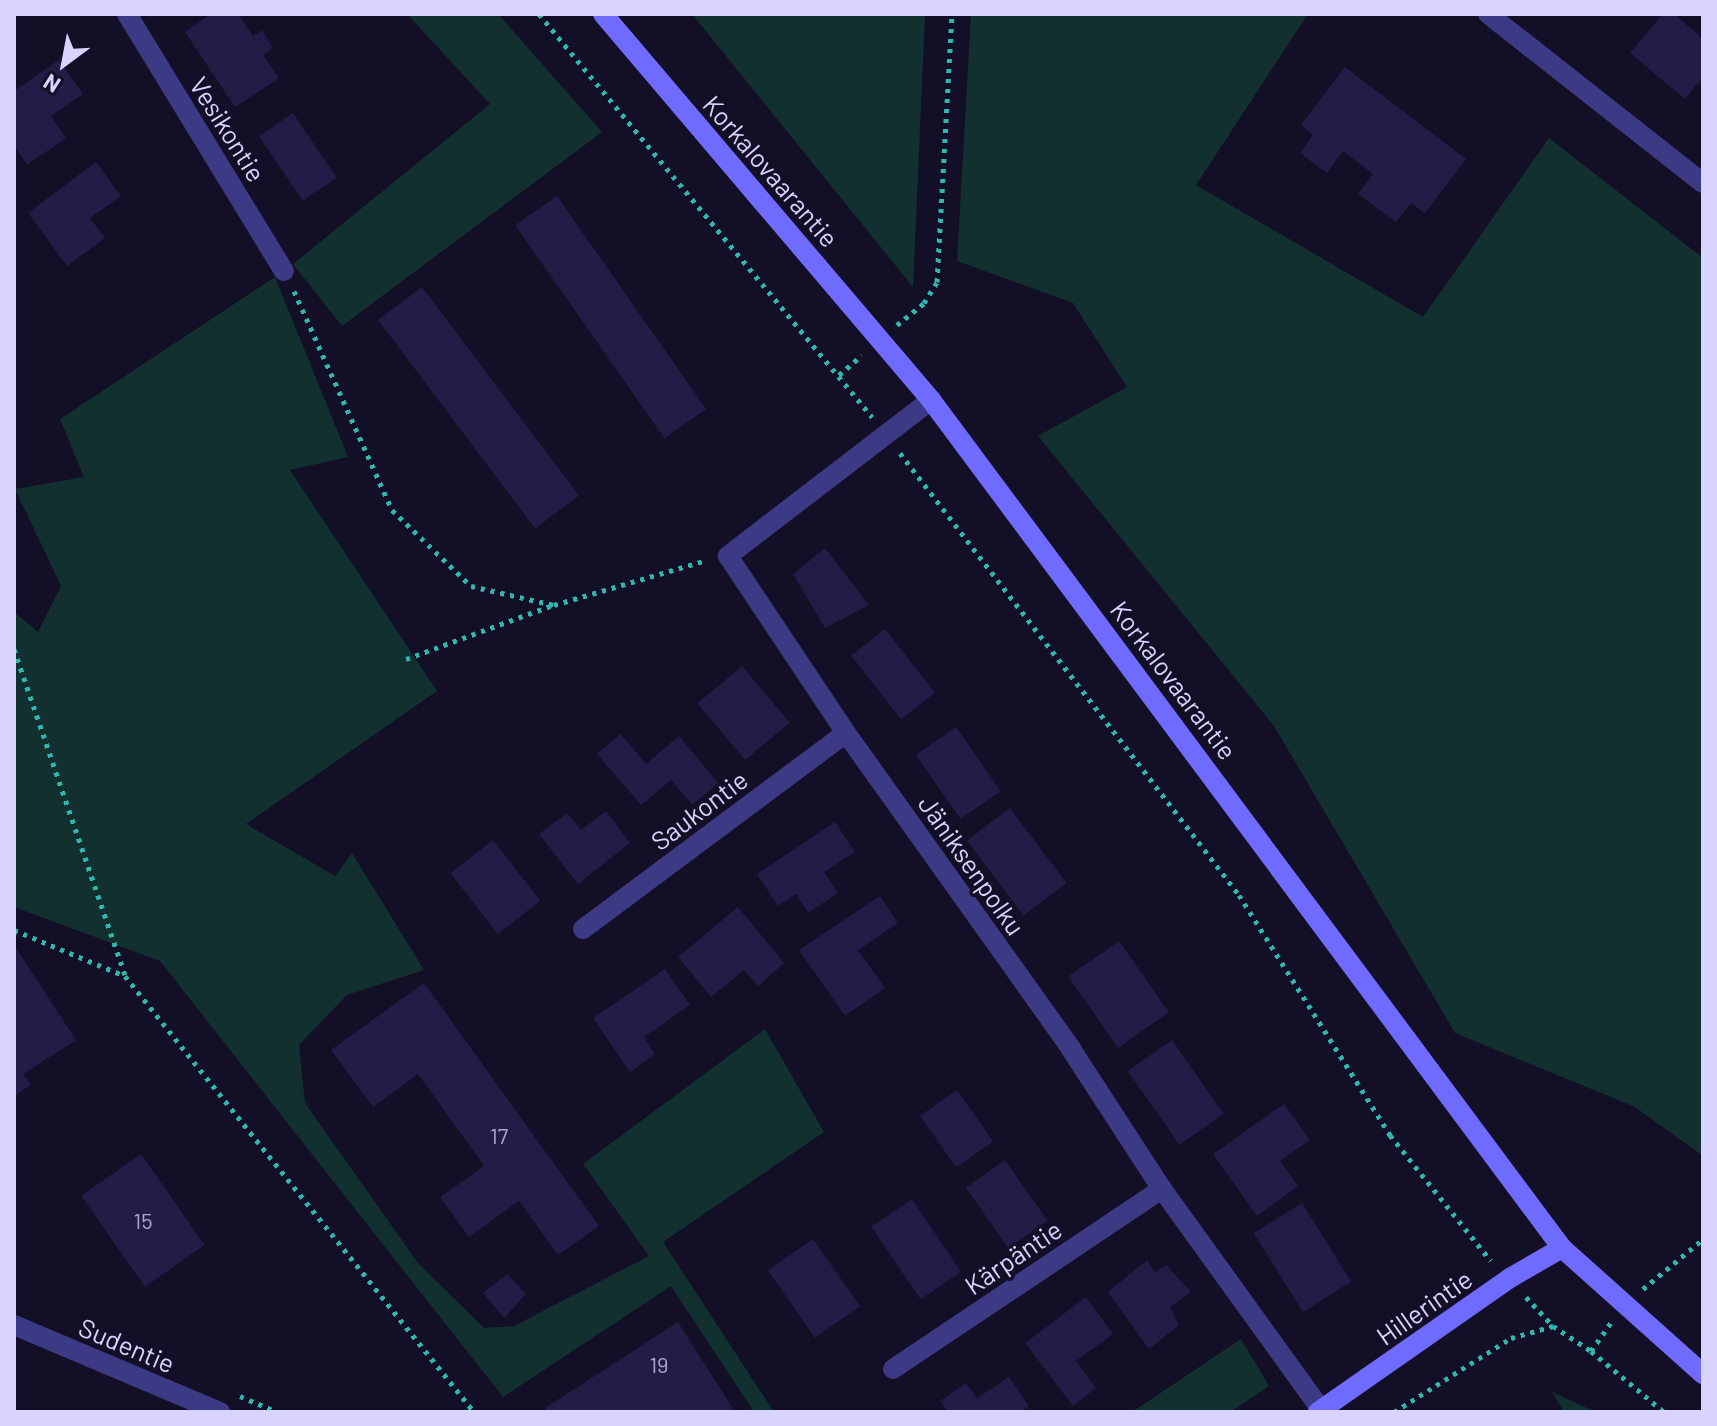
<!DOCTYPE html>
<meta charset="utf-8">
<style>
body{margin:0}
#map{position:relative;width:1717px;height:1426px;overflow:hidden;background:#130f26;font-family:Barlow,sans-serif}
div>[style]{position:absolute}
.green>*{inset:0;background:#12302f}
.building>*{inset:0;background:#241b47;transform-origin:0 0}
.path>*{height:5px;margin-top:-2.5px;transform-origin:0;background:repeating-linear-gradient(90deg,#2fb8b0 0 4px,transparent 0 10px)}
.street>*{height:20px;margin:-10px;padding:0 10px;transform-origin:10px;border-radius:10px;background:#3d3a85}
.secondary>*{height:20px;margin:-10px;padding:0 10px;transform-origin:10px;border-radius:10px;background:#6f6bff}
span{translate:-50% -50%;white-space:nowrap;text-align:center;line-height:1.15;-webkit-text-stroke:7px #130f26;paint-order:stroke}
.number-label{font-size:22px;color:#aca6d1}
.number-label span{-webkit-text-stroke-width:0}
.street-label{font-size:26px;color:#d9d4ff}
.frame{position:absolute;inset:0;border:16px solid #d9d4ff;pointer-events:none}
.north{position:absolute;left:24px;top:24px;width:80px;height:80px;-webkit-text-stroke:6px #130f26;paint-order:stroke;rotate:212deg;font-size:22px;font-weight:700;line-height:32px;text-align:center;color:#d9d4ff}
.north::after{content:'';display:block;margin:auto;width:28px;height:36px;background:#d9d4ff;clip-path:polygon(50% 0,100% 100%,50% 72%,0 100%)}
</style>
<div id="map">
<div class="green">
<div style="clip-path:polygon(407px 14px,498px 14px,602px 132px,342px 326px,293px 264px,490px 104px)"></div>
<div style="clip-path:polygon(692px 14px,925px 14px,913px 287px)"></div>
<div style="clip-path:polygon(971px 14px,1308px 14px,1196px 185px,1423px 317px,1549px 138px,1703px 258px,1703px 1156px,1635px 1107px,1455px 1033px,1274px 726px,1038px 436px,1127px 387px,1073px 303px,957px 261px)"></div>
<div style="clip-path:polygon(275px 277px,348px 457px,290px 470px,437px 691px,246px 824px,335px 876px,352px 853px,424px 970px,347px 995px,299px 1045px,305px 1103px,418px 1263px,484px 1328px,514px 1326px,649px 1256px,583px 1164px,765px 1029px,824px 1132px,663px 1242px,774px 1412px,754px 1412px,671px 1286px,503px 1397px,160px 961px,14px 907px,14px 612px,38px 632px,61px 586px,15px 489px,84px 477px,60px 419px)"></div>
<div style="clip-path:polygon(1241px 1339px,1269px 1386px,1230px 1412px,1132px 1412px)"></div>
<div style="clip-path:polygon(1552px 1392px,1596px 1412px,1564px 1412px)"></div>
</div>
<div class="building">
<div style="clip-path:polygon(211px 14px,238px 14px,253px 36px,262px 30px,273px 48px,263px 55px,279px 78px,235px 107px,185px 32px)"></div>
<div style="clip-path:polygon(1663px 14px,1674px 14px,1703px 39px,1703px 77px,1685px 99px,1630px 53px)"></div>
<div style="clip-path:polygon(59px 60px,83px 94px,51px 116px,66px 138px,27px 165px,14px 146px,14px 91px)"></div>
<div style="clip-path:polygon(1345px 67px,1466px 159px,1425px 213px,1411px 203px,1396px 222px,1358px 194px,1373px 174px,1343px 151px,1327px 173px,1300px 153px,1313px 135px,1301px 125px)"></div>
<div style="left:293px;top:113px;width:78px;height:41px;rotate:56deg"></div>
<div style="clip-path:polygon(96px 162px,121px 196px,90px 218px,105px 238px,67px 266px,28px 213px)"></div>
<div style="left:557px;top:196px;width:260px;height:51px;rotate:55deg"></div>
<div style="left:422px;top:287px;width:261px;height:55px;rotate:53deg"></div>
<div style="clip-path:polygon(825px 548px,869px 605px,825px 628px,793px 574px)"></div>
<div style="left:885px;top:629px;width:81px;height:43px;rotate:52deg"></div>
<div style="left:742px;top:666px;width:74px;height:58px;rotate:50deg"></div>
<div style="left:956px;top:727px;width:78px;height:49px;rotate:55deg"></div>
<div style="clip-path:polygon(621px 734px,646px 764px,679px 736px,718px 783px,692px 805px,671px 780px,641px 805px,597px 754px)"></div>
<div style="left:1010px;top:808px;width:94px;height:54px;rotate:53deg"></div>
<div style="clip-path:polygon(606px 811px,630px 843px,578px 884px,539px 834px,567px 813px,581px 830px)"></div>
<div style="clip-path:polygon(835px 822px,855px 852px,824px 872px,838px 893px,808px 913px,796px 894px,778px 906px,757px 874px)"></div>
<div style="left:493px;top:840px;width:77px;height:54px;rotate:52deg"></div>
<div style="clip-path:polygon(880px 896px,898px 923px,858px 950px,885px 988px,845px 1016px,799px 950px)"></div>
<div style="clip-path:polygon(738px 907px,784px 963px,758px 986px,744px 970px,711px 997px,678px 957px)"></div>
<div style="left:1119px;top:941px;width:87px;height:62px;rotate:55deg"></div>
<div style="clip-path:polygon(14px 945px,76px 1040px,23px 1074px,31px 1085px,14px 1096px)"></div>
<div style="clip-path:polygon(665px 969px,690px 1005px,644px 1037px,655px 1054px,630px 1072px,593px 1018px)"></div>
<div style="clip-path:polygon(424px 983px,599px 1226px,558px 1255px,519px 1201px,469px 1237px,440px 1197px,484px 1166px,418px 1074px,373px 1107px,331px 1050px)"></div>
<div style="left:1172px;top:1040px;width:90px;height:54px;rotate:55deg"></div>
<div style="left:957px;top:1090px;width:63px;height:45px;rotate:55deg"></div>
<div style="clip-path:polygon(1284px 1104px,1310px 1140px,1280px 1161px,1298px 1186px,1257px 1216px,1213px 1154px)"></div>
<div style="left:141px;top:1154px;width:111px;height:73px;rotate:55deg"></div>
<div style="left:1005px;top:1160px;width:74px;height:48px;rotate:55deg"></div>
<div style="left:912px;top:1199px;width:88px;height:49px;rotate:56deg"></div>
<div style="left:1302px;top:1203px;width:93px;height:57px;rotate:58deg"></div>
<div style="left:813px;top:1239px;width:82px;height:55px;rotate:55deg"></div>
<div style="clip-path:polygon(1147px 1260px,1155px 1272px,1166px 1265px,1191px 1292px,1170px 1307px,1179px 1325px,1149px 1349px,1108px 1292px)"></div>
<div style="clip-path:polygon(507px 1274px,526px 1294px,504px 1318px,483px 1293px)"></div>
<div style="clip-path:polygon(1086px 1297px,1113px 1334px,1076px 1361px,1096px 1388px,1073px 1406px,1025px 1343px)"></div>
<div style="clip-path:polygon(678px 1322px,735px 1412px,548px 1412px,545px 1408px)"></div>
<div style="clip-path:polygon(1009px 1377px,1029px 1406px,1020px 1412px,948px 1412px,940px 1401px,966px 1383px,977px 1398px)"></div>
</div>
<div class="path">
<div style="left:539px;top:14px;width:523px;rotate:50.43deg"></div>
<div style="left:294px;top:291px;width:240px;rotate:65.9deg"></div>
<div style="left:392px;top:510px;width:110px;rotate:43.9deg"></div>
<div style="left:471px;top:586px;width:85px;rotate:12.9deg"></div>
<div style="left:554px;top:605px;width:159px;rotate:-16.4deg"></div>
<div style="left:897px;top:325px;width:35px;rotate:-39deg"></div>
<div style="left:924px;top:303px;width:25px;rotate:-58deg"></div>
<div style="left:937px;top:282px;width:268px;rotate:-86.8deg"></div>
<div style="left:839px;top:375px;width:30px;rotate:-41deg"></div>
<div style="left:900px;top:453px;width:557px;rotate:52.51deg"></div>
<div style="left:1239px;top:895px;width:284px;rotate:57.8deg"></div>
<div style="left:1390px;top:1135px;width:161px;rotate:51.3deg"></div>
<div style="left:14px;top:649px;width:344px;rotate:71.2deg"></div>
<div style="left:406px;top:659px;width:157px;rotate:-20.2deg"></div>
<div style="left:14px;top:930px;width:120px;rotate:22.5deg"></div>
<div style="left:125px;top:976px;width:558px;rotate:51.32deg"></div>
<div style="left:1643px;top:1289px;width:78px;rotate:-39.8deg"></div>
<div style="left:1526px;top:1297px;width:40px;rotate:47deg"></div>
<div style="left:1591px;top:1351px;width:35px;rotate:-55deg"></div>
<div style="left:240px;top:1396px;width:40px;rotate:23.4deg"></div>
<div style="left:1394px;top:1412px;width:138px;rotate:-32.3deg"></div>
<div style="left:1511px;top:1338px;width:44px;rotate:-15.9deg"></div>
<div style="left:1553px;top:1326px;width:45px;rotate:33.3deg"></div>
<div style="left:1591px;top:1351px;width:95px;rotate:39.9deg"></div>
</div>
<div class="street">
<div style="left:127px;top:14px;width:301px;rotate:58.6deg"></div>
<div style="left:1488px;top:14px;width:273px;rotate:38.2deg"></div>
<div style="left:931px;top:400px;width:256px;rotate:142.5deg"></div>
<div style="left:728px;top:556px;width:213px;rotate:56.3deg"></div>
<div style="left:846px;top:733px;width:388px;rotate:54.5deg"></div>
<div style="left:1071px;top:1049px;width:167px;rotate:57deg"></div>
<div style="left:1162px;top:1189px;width:275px;rotate:54.2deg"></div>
<div style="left:583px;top:929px;width:328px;rotate:-36.7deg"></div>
<div style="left:14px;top:1325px;width:224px;rotate:22.9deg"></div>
<div style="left:893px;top:1369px;width:324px;rotate:-33.8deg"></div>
</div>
<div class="secondary">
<div style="left:603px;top:14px;width:507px;rotate:49.64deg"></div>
<div style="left:931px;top:400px;width:1057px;rotate:53.35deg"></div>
<div style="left:1562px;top:1248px;width:189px;rotate:41.8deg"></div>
<div style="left:1318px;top:1412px;width:234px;rotate:-34.9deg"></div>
<div style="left:1510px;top:1278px;width:60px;rotate:-30deg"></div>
</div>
<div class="number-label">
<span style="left:499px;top:1136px">17</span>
<span style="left:143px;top:1221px">15</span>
<span style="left:659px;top:1365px">19</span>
</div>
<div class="street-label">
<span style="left:228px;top:129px;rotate:58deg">Vesikontie</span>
<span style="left:771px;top:171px;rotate:49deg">Korkalovaarantie</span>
<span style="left:1174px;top:680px;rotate:53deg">Korkalovaarantie</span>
<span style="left:699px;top:810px;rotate:-37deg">Saukontie</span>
<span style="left:972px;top:865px;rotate:55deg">Jäniksenpolku</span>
<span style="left:1013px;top:1257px;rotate:-34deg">Kärpäntie</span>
<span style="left:1424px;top:1307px;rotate:-35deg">Hillerintie</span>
<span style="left:127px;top:1345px;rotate:23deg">Sudentie</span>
</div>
<div class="frame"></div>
<div class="north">N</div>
</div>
